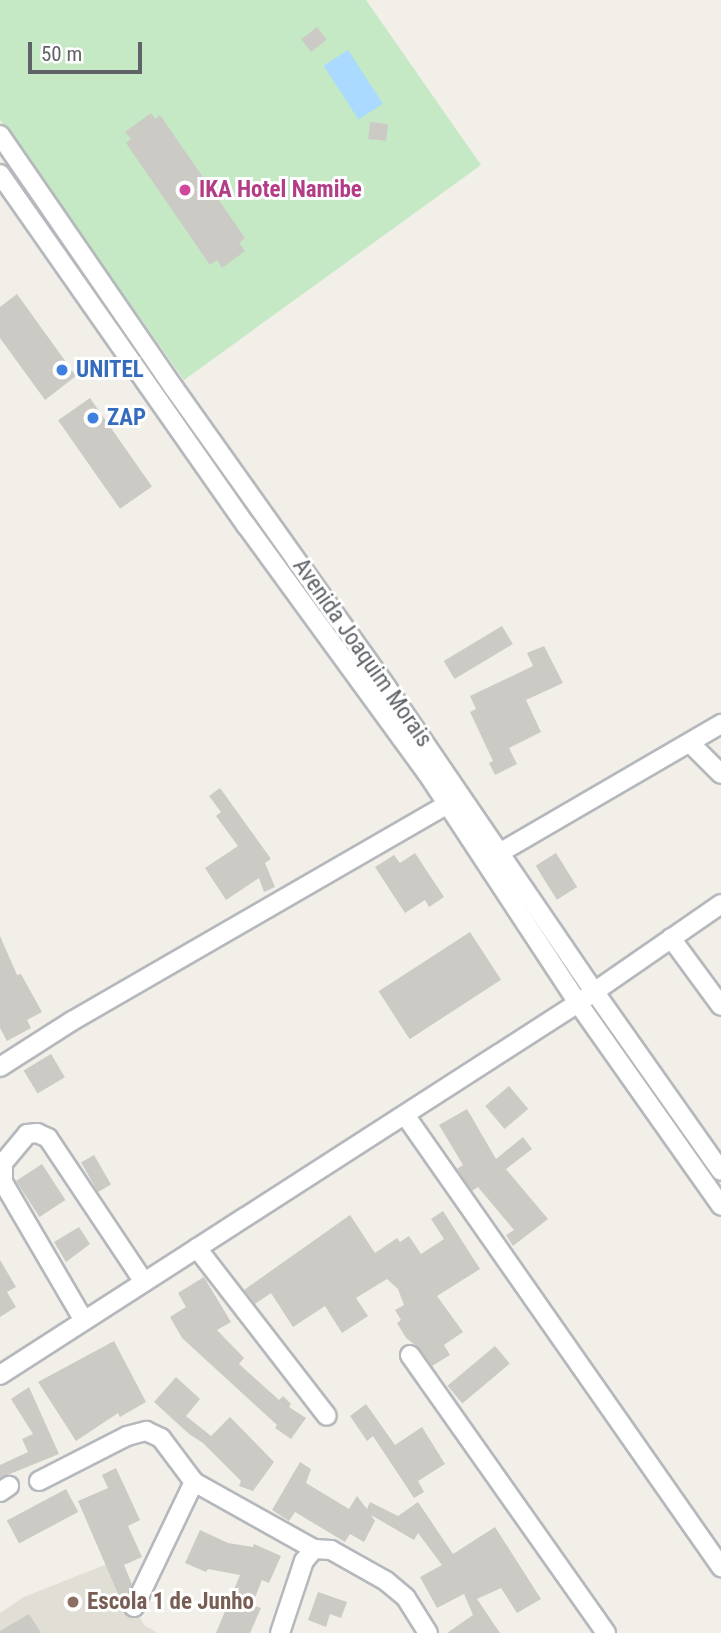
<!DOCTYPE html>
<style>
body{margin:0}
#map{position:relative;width:721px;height:1633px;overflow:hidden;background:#f1efe8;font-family:"Roboto Condensed",sans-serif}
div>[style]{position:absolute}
.education>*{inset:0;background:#e1ded6}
.green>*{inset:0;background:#c5e8c5}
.water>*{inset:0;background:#aadaff;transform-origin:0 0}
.building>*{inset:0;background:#cccac5;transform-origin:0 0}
.roads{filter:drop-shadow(2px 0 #b5b8bc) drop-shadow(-2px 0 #b5b8bc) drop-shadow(0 2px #b5b8bc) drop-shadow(0 -2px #b5b8bc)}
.minor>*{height:18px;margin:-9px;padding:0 9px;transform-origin:9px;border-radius:9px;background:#fff}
.dots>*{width:19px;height:19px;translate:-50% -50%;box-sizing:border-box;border:4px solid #fff;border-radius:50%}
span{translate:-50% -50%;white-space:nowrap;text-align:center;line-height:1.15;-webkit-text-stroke:6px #fff;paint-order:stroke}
.hotel-label{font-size:23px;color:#b23c85;font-weight:700}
.left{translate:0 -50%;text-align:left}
.shop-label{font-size:23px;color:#366cbe;font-weight:700}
.street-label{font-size:23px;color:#5f6368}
.education-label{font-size:23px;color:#785e54;font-weight:700}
.scale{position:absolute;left:28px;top:42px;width:114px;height:32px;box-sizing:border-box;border:4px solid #5f6368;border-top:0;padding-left:9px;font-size:21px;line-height:24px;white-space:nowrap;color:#5f6368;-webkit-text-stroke:5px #fff;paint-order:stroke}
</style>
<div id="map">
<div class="education">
<div style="clip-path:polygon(107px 1564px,145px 1626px,158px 1633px,0 1633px,0 1613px,24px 1597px)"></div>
</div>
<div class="green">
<div style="clip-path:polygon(0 0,366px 0,481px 165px,184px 380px,0 120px)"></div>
</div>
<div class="water">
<div style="left:348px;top:50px;width:64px;height:29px;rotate:57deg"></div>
</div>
<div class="building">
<div style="left:317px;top:27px;width:16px;height:20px;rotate:52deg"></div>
<div style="clip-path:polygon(151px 113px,155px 119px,160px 115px,245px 238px,239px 243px,245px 251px,222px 268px,217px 260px,210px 265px,126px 143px,131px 139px,125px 132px)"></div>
<div style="left:370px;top:122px;width:18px;height:17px;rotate:6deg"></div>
<div style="clip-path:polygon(17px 294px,76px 376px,45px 400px,0 338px,0 307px)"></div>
<div style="left:90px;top:398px;width:108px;height:39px;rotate:55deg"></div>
<div style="left:502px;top:626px;width:21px;height:68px;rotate:59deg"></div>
<div style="clip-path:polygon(544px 646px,563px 683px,526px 700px,541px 732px,509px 748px,517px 764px,495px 775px,489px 763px,493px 761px,470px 712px,476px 709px,470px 696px,533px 666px,527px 653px)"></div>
<div style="clip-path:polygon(220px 788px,271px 859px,265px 863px,275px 887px,264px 892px,259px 878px,226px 900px,205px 868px,238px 846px,216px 816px,221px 812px,209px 796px)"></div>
<div style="clip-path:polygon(415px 853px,444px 897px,429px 907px,425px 900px,405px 913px,375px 867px,394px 855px,400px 863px)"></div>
<div style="left:556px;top:853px;width:40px;height:24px;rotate:58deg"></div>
<div style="left:470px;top:932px;width:57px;height:109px;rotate:57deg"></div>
<div style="clip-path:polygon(0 936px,17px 975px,21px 974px,42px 1012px,27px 1020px,31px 1028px,7px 1041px,0 1028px)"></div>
<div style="left:51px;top:1054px;width:27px;height:32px;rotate:59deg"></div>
<div style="left:509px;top:1086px;width:30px;height:31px;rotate:50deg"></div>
<div style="clip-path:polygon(467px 1109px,496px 1159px,523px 1137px,532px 1149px,506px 1169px,548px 1219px,513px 1246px,506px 1235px,514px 1230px,478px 1187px,472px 1191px,457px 1169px,463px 1165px,439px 1125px)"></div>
<div style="left:94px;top:1155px;width:34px;height:15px;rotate:60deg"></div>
<div style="left:42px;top:1164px;width:43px;height:31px;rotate:57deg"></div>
<div style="clip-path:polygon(443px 1211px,480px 1269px,437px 1296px,463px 1332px,444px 1345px,450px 1355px,432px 1366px,419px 1348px,406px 1338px,397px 1323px,401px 1320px,395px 1310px,404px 1305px,398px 1289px,387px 1279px,356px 1298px,368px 1316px,342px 1333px,325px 1306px,293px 1327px,271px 1293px,255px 1304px,244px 1290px,350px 1215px,375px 1253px,397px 1238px,400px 1242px,409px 1236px,421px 1254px,444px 1239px,431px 1219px)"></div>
<div style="clip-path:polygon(79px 1227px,90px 1244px,66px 1262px,54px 1242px)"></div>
<div style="clip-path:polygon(0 1260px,16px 1287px,7px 1292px,16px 1307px,0 1317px)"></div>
<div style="clip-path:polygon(204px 1277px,231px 1322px,217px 1330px,244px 1358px,239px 1364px,279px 1400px,283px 1396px,291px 1404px,289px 1407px,306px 1418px,291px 1439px,275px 1428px,277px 1425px,182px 1338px,170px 1317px,186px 1307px,178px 1293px)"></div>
<div style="clip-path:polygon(114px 1341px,146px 1402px,120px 1417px,118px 1413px,76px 1441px,38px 1382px)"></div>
<div style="left:495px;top:1346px;width:23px;height:62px;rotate:50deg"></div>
<div style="clip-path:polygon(176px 1377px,200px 1399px,186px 1416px,211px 1436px,230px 1417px,274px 1462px,253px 1491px,239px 1486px,241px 1481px,203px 1443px,189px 1434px,154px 1402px)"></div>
<div style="clip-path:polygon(29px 1387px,59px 1454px,0 1478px,0 1465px,28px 1452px,22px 1439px,33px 1434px,11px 1399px)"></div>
<div style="clip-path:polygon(366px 1404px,395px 1445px,422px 1427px,445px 1464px,418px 1481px,424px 1492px,414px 1498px,373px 1436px,367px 1441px,350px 1416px)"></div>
<div style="clip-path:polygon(300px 1462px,311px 1469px,306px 1483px,349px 1509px,357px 1496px,367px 1509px,370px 1502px,398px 1516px,418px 1502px,453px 1554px,495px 1527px,541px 1599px,517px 1613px,501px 1588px,477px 1599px,500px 1633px,447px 1633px,473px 1615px,464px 1594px,437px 1608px,420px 1577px,442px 1565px,418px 1533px,414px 1540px,371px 1515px,375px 1521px,364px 1542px,350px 1534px,345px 1542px,295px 1512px,289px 1521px,272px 1510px)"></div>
<div style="clip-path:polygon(116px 1468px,140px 1520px,128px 1526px,142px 1557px,124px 1565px,132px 1584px,129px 1592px,119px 1596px,78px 1501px,108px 1488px,102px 1475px)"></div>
<div style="left:66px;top:1489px;width:26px;height:67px;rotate:62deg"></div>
<div style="clip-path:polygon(200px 1530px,228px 1543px,253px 1547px,254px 1544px,281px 1556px,269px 1583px,262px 1580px,252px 1605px,261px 1608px,250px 1633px,216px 1633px,240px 1575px,208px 1569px,206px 1572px,185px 1563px)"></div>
<div style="clip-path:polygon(318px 1592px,347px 1602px,341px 1618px,330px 1614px,326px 1627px,308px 1620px)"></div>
<div style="clip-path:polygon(29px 1614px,41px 1633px,0 1633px,0 1631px)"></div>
</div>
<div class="roads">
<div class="minor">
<div style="left:0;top:135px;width:307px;rotate:55.5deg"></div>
<div style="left:174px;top:388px;width:368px;rotate:54.6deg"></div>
<div style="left:387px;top:688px;width:367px;rotate:55.7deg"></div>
<div style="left:594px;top:991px;width:220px;rotate:54.8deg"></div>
<div style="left:0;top:174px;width:429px;rotate:55deg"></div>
<div style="left:246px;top:525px;width:307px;rotate:53.9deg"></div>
<div style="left:427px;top:773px;width:275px;rotate:56.7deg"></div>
<div style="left:578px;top:1003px;width:248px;rotate:54.8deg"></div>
<div style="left:691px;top:744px;width:42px;rotate:45deg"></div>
<div style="left:501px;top:852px;width:255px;rotate:-30.2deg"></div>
<div style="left:671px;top:938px;width:84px;rotate:53.7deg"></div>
<div style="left:0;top:1067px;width:85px;rotate:-32.6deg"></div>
<div style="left:72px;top:1021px;width:434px;rotate:-30deg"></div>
<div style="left:405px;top:1115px;width:552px;rotate:55.04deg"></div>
<div style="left:197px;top:1248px;width:212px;rotate:52.3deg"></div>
<div style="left:83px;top:1319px;width:159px;rotate:-120.3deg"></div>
<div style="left:3px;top:1182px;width:19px;rotate:-90deg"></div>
<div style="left:3px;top:1163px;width:38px;rotate:-50deg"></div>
<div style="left:27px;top:1134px;width:10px;rotate:-6deg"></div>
<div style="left:37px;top:1133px;width:12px;rotate:24deg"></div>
<div style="left:48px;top:1138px;width:173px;rotate:56.3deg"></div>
<div style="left:410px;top:1355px;width:340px;rotate:54.8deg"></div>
<div style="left:0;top:1375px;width:687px;rotate:-32.77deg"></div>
<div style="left:578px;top:1003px;width:174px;rotate:-34.7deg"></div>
<div style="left:39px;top:1481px;width:99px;rotate:-27.1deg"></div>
<div style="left:127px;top:1436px;width:20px;rotate:-15deg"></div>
<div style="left:146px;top:1431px;width:17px;rotate:25deg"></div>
<div style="left:161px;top:1438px;width:55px;rotate:53.1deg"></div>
<div style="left:194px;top:1482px;width:137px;rotate:29.2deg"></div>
<div style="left:0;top:1492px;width:11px;rotate:-34deg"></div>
<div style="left:134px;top:1607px;width:139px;rotate:-64.4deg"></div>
<div style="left:280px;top:1633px;width:76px;rotate:-71.6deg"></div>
<div style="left:304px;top:1561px;width:16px;rotate:-50deg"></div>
<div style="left:314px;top:1549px;width:17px;rotate:3deg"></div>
<div style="left:331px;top:1550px;width:63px;rotate:29.4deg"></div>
<div style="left:386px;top:1581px;width:26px;rotate:40deg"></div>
<div style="left:406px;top:1598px;width:41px;rotate:57.8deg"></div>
</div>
</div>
<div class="dots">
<div style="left:185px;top:190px;background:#d1479c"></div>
<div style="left:62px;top:370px;background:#3f7fe0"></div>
<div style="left:93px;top:418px;background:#3f7fe0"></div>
<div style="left:73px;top:1602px;background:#8d6e63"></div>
</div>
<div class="hotel-label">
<span class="left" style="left:199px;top:190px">IKA Hotel Namibe</span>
</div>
<div class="shop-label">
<span class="left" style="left:76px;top:370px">UNITEL</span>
<span class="left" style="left:107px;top:418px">ZAP</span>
</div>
<div class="street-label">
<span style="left:362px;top:653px;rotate:55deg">Avenida Joaquim Morais</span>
</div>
<div class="education-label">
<span class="left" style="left:87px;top:1602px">Escola 1 de Junho</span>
</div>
<div class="scale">50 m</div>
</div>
